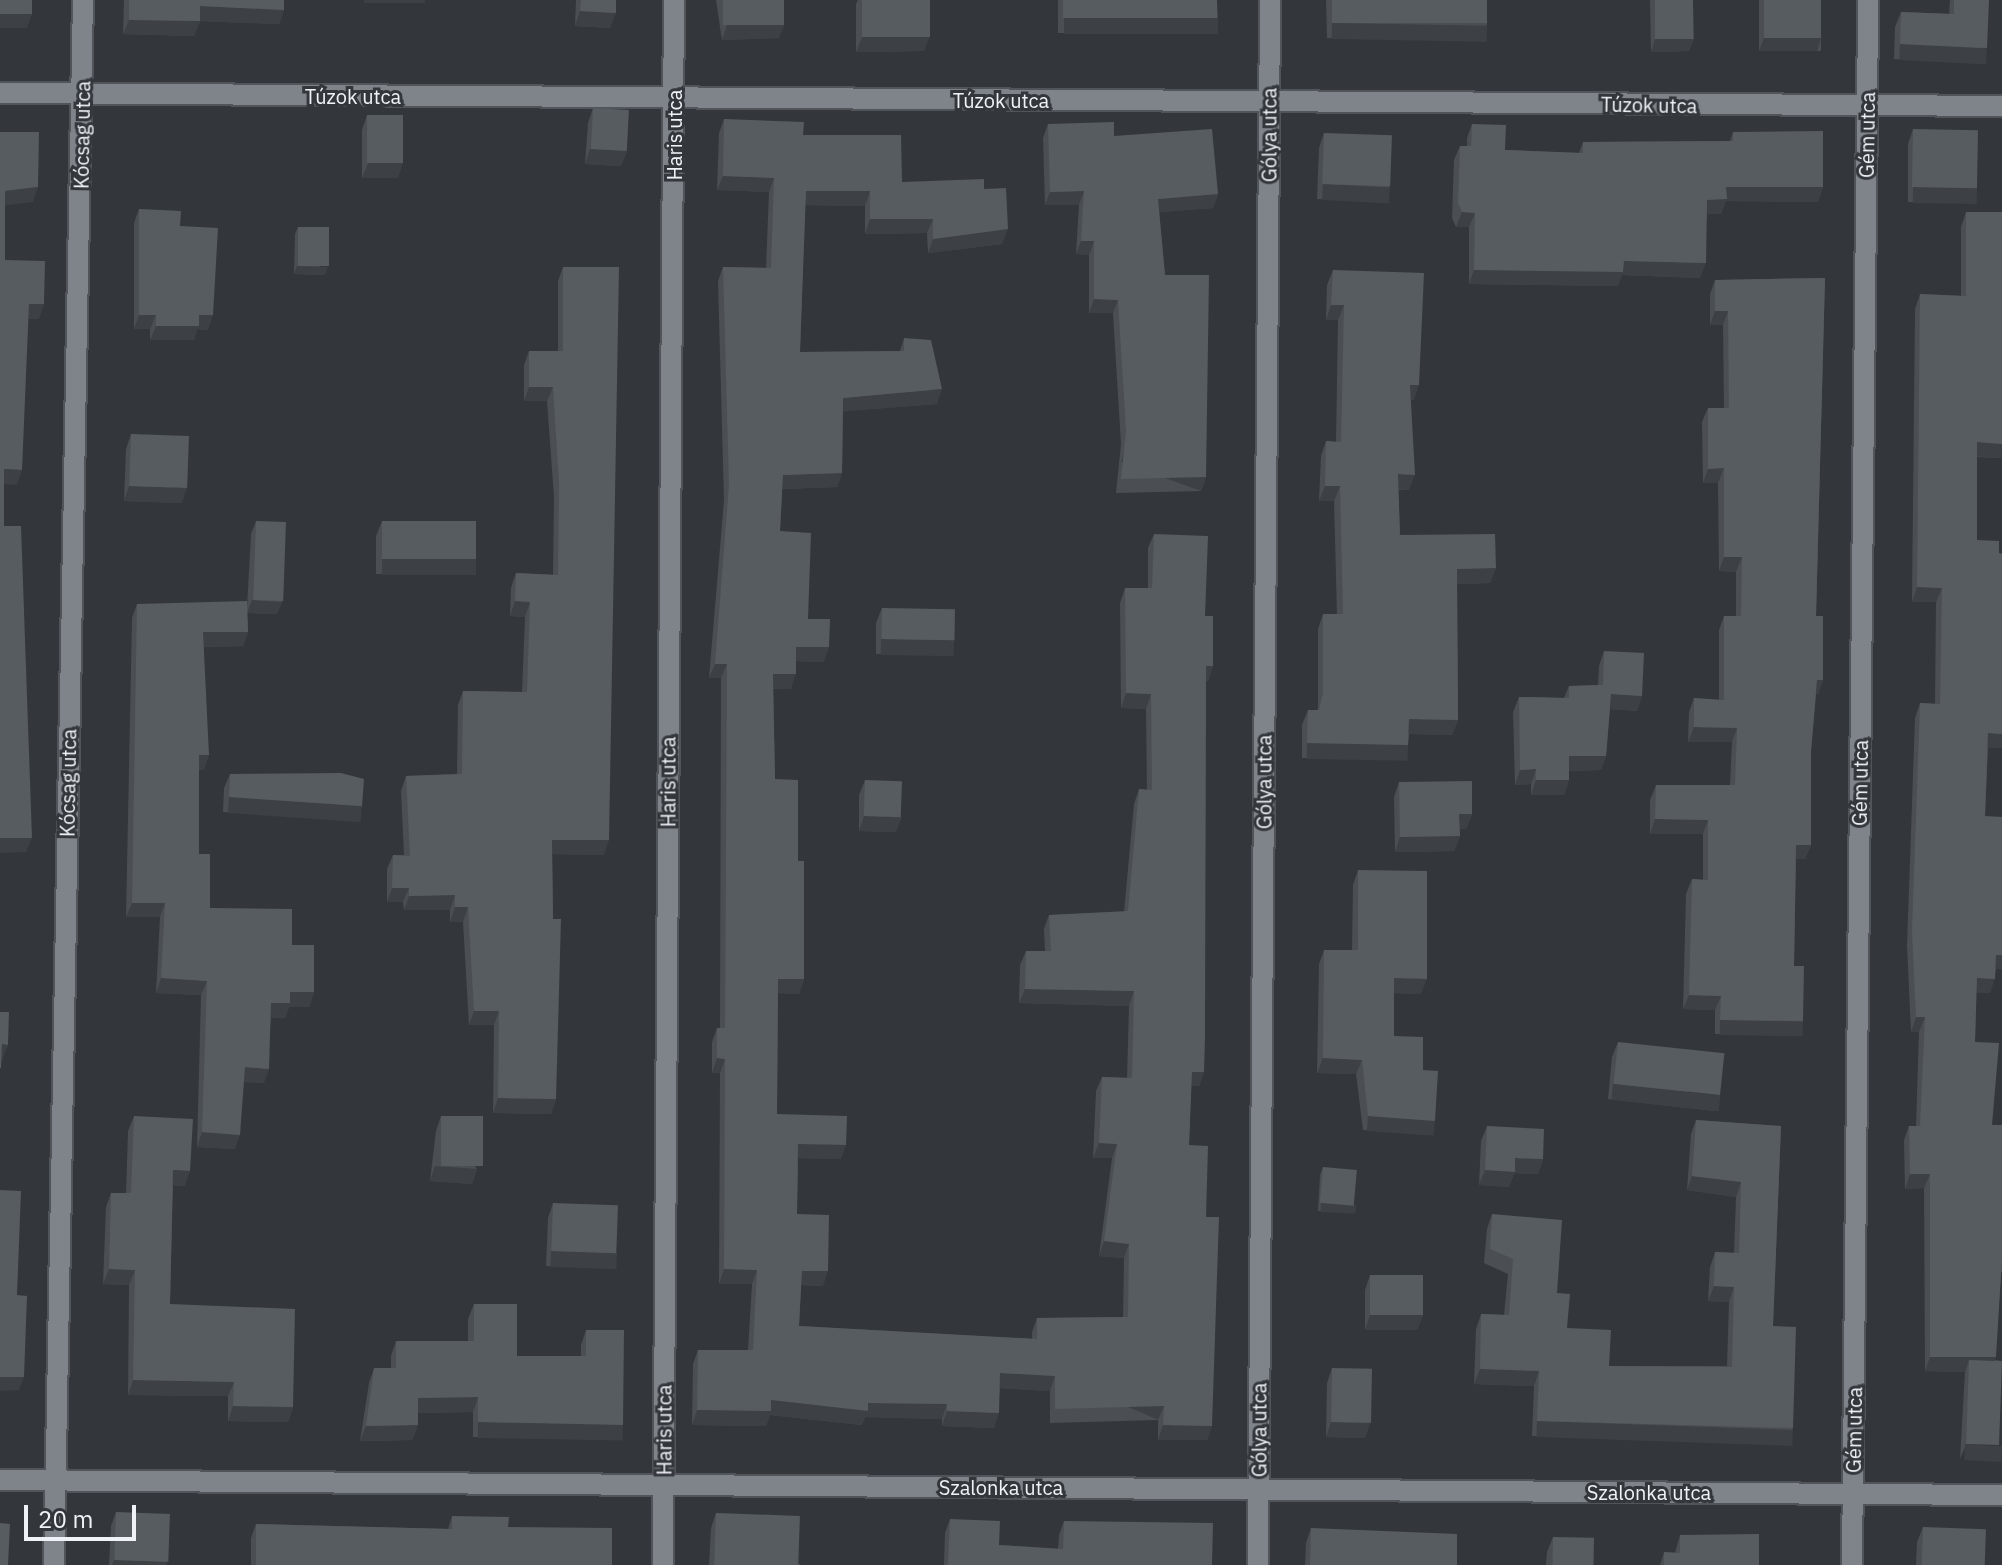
<!DOCTYPE html>
<meta charset="utf-8">
<style>
body{margin:0}
#map{position:relative;width:2002px;height:1565px;overflow:hidden;background:#33373c;font-family:"IBM Plex Sans",sans-serif}
div>[style]{position:absolute}
.roads{filter:drop-shadow(2px 0 #51555a) drop-shadow(-2px 0 #51555a) drop-shadow(0 2px #51555a) drop-shadow(0 -2px #51555a)}
.minor>*{height:20px;margin:-10px;padding:0 10px;transform-origin:10px;border-radius:10px;background:#7f848b}
.wall>*{inset:0;background:#4b4f53;transform-origin:0 0}
.shaded-wall>*{inset:0;background:#3d4044;transform-origin:0 0}
.building>*{inset:0;background:#575c61;transform-origin:0 0}
span{translate:-50% -50%;white-space:nowrap;text-align:center;line-height:1.15;-webkit-text-stroke:6px #33373c;paint-order:stroke}
.street-label{font-size:20px;color:#eff2f6}
.scale{position:absolute;left:24px;top:1505px;width:112px;height:36px;box-sizing:border-box;border:4px solid #eff2f6;border-top:0;padding-left:10px;font-size:24px;line-height:28px;white-space:nowrap;color:#eff2f6;-webkit-text-stroke:6px #33373c;paint-order:stroke}
</style>
<div id="map">
<div class="roads">
<div class="minor">
<div style="left:0;top:93px;width:2002px;rotate:0.37deg"></div>
<div style="left:0;top:1480px;width:2002px;rotate:0.43deg"></div>
<div style="left:54px;top:1565px;width:1565px;rotate:-88.94deg"></div>
<div style="left:663px;top:1565px;width:1565px;rotate:-89.6deg"></div>
<div style="left:1258px;top:1565px;width:1565px;rotate:-89.56deg"></div>
<div style="left:1852px;top:1565px;width:1565px;rotate:-89.41deg"></div>
</div>
</div>
<div class="wall">
<div style="clip-path:polygon(124px 0,284px 0,284px 10px,279px 24px,200px 21px,194px 36px,123px 34px)"></div>
<div style="clip-path:polygon(576px 0,616px 0,610px 28px,575px 26px)"></div>
<div style="clip-path:polygon(716px 0,784px 0,779px 38px,722px 40px)"></div>
<div style="clip-path:polygon(858px 0,930px 0,924px 51px,856px 52px,856px 4px)"></div>
<div style="clip-path:polygon(1058px 0,1217px 0,1218px 19px,1212px 34px,1058px 33px)"></div>
<div style="clip-path:polygon(1326px 0,1487px 0,1487px 25px,1482px 40px,1327px 38px)"></div>
<div style="clip-path:polygon(1650px 0,1693px 0,1694px 39px,1689px 51px,1651px 52px)"></div>
<div style="left:1759px;top:0;width:62px;height:51px"></div>
<div style="clip-path:polygon(1950px 0,1989px 0,1982px 63px,1894px 59px,1895px 27px,1901px 12px,1949px 14px)"></div>
<div style="clip-path:polygon(593px 108px,627px 151px,621px 166px,585px 164px,588px 123px)"></div>
<div style="clip-path:polygon(367px 115px,398px 178px,362px 178px,362px 130px)"></div>
<div style="clip-path:polygon(724px 119px,803px 135px,902px 182px,984px 189px,1002px 244px,928px 253px,927px 233px,865px 234px,865px 206px,805px 205px,800px 352px,900px 351px,904px 338px,937px 404px,843px 411px,842px 473px,837px 487px,782px 489px,780px 531px,808px 619px,824px 662px,796px 661px,791px 689px,773px 689px,775px 779px,798px 861px,804px 979px,799px 994px,778px 993px,777px 1114px,841px 1159px,798px 1158px,797px 1214px,823px 1286px,801px 1285px,799px 1326px,1032px 1339px,1032px 1332px,1037px 1318px,1123px 1317px,1124px 1258px,1099px 1256px,1112px 1158px,1093px 1158px,1096px 1091px,1102px 1077px,1127px 1078px,1129px 1006px,1019px 1003px,1020px 965px,1026px 951px,1045px 951px,1044px 929px,1049px 915px,1124px 912px,1134px 804px,1139px 789px,1147px 790px,1146px 709px,1121px 708px,1120px 603px,1125px 588px,1148px 588px,1148px 548px,1154px 534px,1205px 616px,1213px 666px,1208px 681px,1206px 681px,1204px 1072px,1199px 1086px,1191px 1086px,1189px 1145px,1206px 1217px,1212px 1426px,1207px 1440px,1158px 1440px,1158px 1420px,1050px 1423px,1050px 1391px,1000px 1388px,994px 1428px,942px 1426px,942px 1419px,865px 1417px,862px 1425px,770px 1415px,766px 1426px,692px 1425px,693px 1364px,698px 1350px,748px 1350px,752px 1284px,719px 1284px,720px 1073px,712px 1073px,712px 1042px,717px 1028px,720px 1028px,721px 678px,709px 678px,724px 500px,718px 281px,723px 267px,766px 268px,769px 192px,717px 190px,719px 133px)"></div>
<div style="clip-path:polygon(1048px 124px,1114px 136px,1218px 194px,1213px 208px,1159px 212px,1165px 275px,1206px 477px,1201px 491px,1116px 493px,1121px 444px,1113px 313px,1089px 313px,1089px 255px,1076px 254px,1079px 205px,1045px 205px,1043px 138px)"></div>
<div style="clip-path:polygon(1472px 124px,1505px 150px,1579px 153px,1583px 142px,1730px 141px,1733px 132px,1823px 187px,1818px 202px,1726px 201px,1721px 214px,1707px 214px,1700px 278px,1622px 275px,1618px 286px,1469px 284px,1469px 227px,1456px 227px,1452px 218px,1454px 160px,1460px 146px,1467px 146px,1467px 138px)"></div>
<div style="clip-path:polygon(1913px 129px,1972px 203px,1908px 202px,1908px 144px)"></div>
<div style="clip-path:polygon(1324px 133px,1390px 187px,1385px 202px,1317px 199px,1319px 148px)"></div>
<div style="clip-path:polygon(139px 209px,180px 226px,208px 330px,197px 329px,194px 340px,150px 340px,150px 329px,134px 329px,134px 223px)"></div>
<div style="clip-path:polygon(1966px 212px,2001px 458px,1977px 457px,1977px 540px,1999px 553px,2002px 554px,2002px 748px,1988px 748px,1985px 816px,1996px 969px,1990px 993px,1976px 993px,1975px 1042px,1992px 1125px,2002px 1125px,2002px 1272px,2001px 1272px,1995px 1360px,2002px 1361px,1960px 1459px,1965px 1372px,1925px 1371px,1924px 1188px,1905px 1189px,1904px 1140px,1909px 1126px,1916px 1126px,1919px 1032px,1911px 1032px,1907px 945px,1915px 718px,1920px 703px,1935px 704px,1936px 602px,1912px 602px,1915px 309px,1920px 294px,1961px 296px,1961px 227px)"></div>
<div style="clip-path:polygon(298px 227px,325px 275px,294px 274px,295px 234px)"></div>
<div style="clip-path:polygon(563px 267px,604px 855px,552px 854px,556px 1099px,551px 1114px,493px 1113px,494px 1025px,469px 1025px,463px 922px,450px 922px,450px 910px,404px 910px,403px 902px,387px 902px,387px 869px,393px 855px,404px 855px,401px 791px,406px 776px,457px 774px,458px 705px,463px 691px,522px 692px,525px 617px,510px 616px,511px 588px,516px 573px,553px 575px,554px 497px,547px 401px,524px 401px,524px 365px,529px 351px,558px 351px,558px 281px)"></div>
<div style="clip-path:polygon(1333px 270px,1414px 400px,1411px 400px,1409px 490px,1398px 490px,1400px 535px,1496px 568px,1490px 583px,1457px 584px,1458px 720px,1452px 735px,1409px 734px,1408px 745px,1403px 760px,1302px 758px,1302px 725px,1308px 710px,1317px 710px,1318px 708px,1318px 629px,1323px 614px,1337px 614px,1334px 501px,1319px 501px,1321px 456px,1326px 441px,1336px 442px,1338px 320px,1326px 320px,1327px 285px)"></div>
<div style="clip-path:polygon(1825px 278px,1816px 616px,1823px 680px,1818px 694px,1816px 694px,1811px 751px,1811px 845px,1805px 859px,1796px 859px,1794px 966px,1803px 1021px,1798px 1035px,1715px 1034px,1715px 1010px,1683px 1009px,1686px 894px,1692px 879px,1703px 880px,1703px 834px,1650px 834px,1650px 800px,1656px 785px,1730px 785px,1732px 742px,1688px 742px,1689px 712px,1694px 698px,1719px 700px,1719px 630px,1724px 616px,1736px 616px,1736px 572px,1719px 571px,1718px 483px,1703px 483px,1702px 422px,1708px 408px,1724px 408px,1723px 325px,1710px 325px,1710px 294px,1715px 280px)"></div>
<div style="clip-path:polygon(131px 434px,182px 503px,124px 501px,126px 449px)"></div>
<div style="clip-path:polygon(256px 521px,282px 602px,277px 614px,247px 613px,248px 632px,243px 646px,204px 647px,204px 770px,199px 770px,199px 854px,210px 908px,292px 945px,314px 992px,309px 1007px,289px 1007px,285px 1018px,271px 1018px,264px 1083px,244px 1082px,235px 1149px,197px 1147px,201px 995px,156px 993px,160px 917px,126px 917px,132px 618px,137px 604px,247px 608px,251px 534px)"></div>
<div style="clip-path:polygon(382px 521px,471px 574px,376px 574px,376px 536px)"></div>
<div style="clip-path:polygon(882px 608px,954px 640px,949px 655px,876px 654px,876px 623px)"></div>
<div style="clip-path:polygon(1604px 651px,1642px 696px,1637px 711px,1610px 709px,1606px 756px,1601px 770px,1569px 771px,1569px 780px,1564px 795px,1531px 795px,1531px 784px,1515px 785px,1513px 712px,1519px 697px,1564px 698px,1569px 686px,1598px 685px,1599px 666px)"></div>
<div style="clip-path:polygon(230px 774px,362px 806px,357px 821px,223px 812px,224px 788px)"></div>
<div style="clip-path:polygon(865px 780px,896px 832px,859px 831px,859px 795px)"></div>
<div style="clip-path:polygon(1399px 782px,1472px 814px,1466px 829px,1460px 829px,1460px 836px,1454px 851px,1395px 852px,1394px 797px)"></div>
<div style="clip-path:polygon(1358px 870px,1421px 994px,1394px 993px,1394px 1036px,1423px 1070px,1435px 1121px,1430px 1135px,1363px 1130px,1356px 1074px,1317px 1073px,1319px 964px,1324px 950px,1352px 950px,1353px 885px)"></div>
<div style="clip-path:polygon(1618px 1042px,1715px 1111px,1608px 1099px,1612px 1057px)"></div>
<div style="clip-path:polygon(134px 1116px,185px 1186px,173px 1185px,170px 1304px,293px 1407px,288px 1422px,228px 1421px,228px 1396px,128px 1395px,129px 1285px,103px 1284px,106px 1207px,111px 1193px,126px 1193px,128px 1131px)"></div>
<div style="clip-path:polygon(441px 1116px,477px 1169px,472px 1184px,430px 1181px,436px 1131px)"></div>
<div style="clip-path:polygon(1696px 1120px,1781px 1126px,1773px 1326px,1793px 1428px,1788px 1443px,1532px 1436px,1534px 1386px,1474px 1384px,1476px 1329px,1481px 1314px,1504px 1315px,1508px 1274px,1484px 1263px,1487px 1229px,1492px 1214px,1557px 1293px,1567px 1328px,1609px 1366px,1727px 1366px,1729px 1302px,1708px 1301px,1710px 1267px,1715px 1252px,1734px 1253px,1736px 1197px,1687px 1190px,1691px 1134px)"></div>
<div style="clip-path:polygon(1487px 1126px,1543px 1159px,1538px 1174px,1514px 1173px,1509px 1187px,1479px 1185px,1481px 1141px)"></div>
<div style="clip-path:polygon(1323px 1167px,1353px 1213px,1318px 1211px,1320px 1175px)"></div>
<div style="clip-path:polygon(553px 1203px,617px 1253px,612px 1268px,546px 1266px,548px 1218px)"></div>
<div style="clip-path:polygon(1370px 1275px,1423px 1315px,1417px 1330px,1365px 1330px,1365px 1290px)"></div>
<div style="clip-path:polygon(474px 1304px,517px 1356px,581px 1356px,581px 1345px,586px 1330px,623px 1425px,618px 1440px,473px 1437px,473px 1412px,418px 1413px,418px 1425px,412px 1440px,360px 1441px,369px 1383px,374px 1368px,391px 1368px,391px 1356px,396px 1341px,468px 1341px,468px 1319px)"></div>
<div style="clip-path:polygon(1332px 1368px,1370px 1423px,1365px 1438px,1326px 1437px,1327px 1383px)"></div>
<div style="clip-path:polygon(116px 1512px,167px 1562px,166px 1565px,109px 1565px,111px 1526px)"></div>
<div style="clip-path:polygon(716px 1513px,801px 1565px,709px 1565px,711px 1528px)"></div>
<div style="clip-path:polygon(452px 1516px,508px 1527px,612px 1565px,251px 1565px,251px 1538px,256px 1524px,448px 1529px)"></div>
<div style="clip-path:polygon(950px 1519px,999px 1545px,1058px 1549px,1059px 1535px,1064px 1521px,1212px 1565px,944px 1565px,945px 1533px)"></div>
<div style="clip-path:polygon(1923px 1527px,1985px 1565px,1916px 1565px,1917px 1542px)"></div>
<div style="clip-path:polygon(1311px 1528px,1457px 1565px,1305px 1565px,1306px 1543px)"></div>
<div style="clip-path:polygon(1680px 1535px,1759px 1565px,1660px 1565px,1664px 1552px,1675px 1553px)"></div>
<div style="clip-path:polygon(1553px 1537px,1594px 1565px,1546px 1565px,1547px 1552px)"></div>
</div>
<div class="shaded-wall">
<div style="left:364px;top:0;width:61px;height:3px"></div>
<div style="clip-path:polygon(200px 6px,284px 10px,279px 24px,195px 21px)"></div>
<div style="clip-path:polygon(580px 11px,616px 13px,610px 28px,575px 26px)"></div>
<div style="clip-path:polygon(0 14px,32px 14px,27px 28px,0 28px)"></div>
<div style="left:1064px;top:18px;width:154px;height:16px"></div>
<div style="clip-path:polygon(129px 20px,200px 21px,194px 36px,123px 34px)"></div>
<div style="left:1332px;top:23px;width:155px;height:16px;rotate:1deg"></div>
<div style="clip-path:polygon(785px 24px,779px 38px,722px 40px,727px 25px)"></div>
<div style="clip-path:polygon(930px 36px,924px 51px,856px 52px,862px 37px)"></div>
<div style="clip-path:polygon(1764px 38px,1821px 38px,1817px 51px,1759px 51px)"></div>
<div style="clip-path:polygon(1655px 39px,1694px 39px,1689px 51px,1651px 52px)"></div>
<div style="left:1900px;top:44px;width:87px;height:16px;rotate:3deg"></div>
<div style="clip-path:polygon(590px 149px,627px 151px,621px 166px,585px 164px)"></div>
<div style="clip-path:polygon(368px 163px,403px 163px,398px 178px,362px 178px)"></div>
<div style="clip-path:polygon(723px 176px,774px 178px,769px 192px,717px 190px)"></div>
<div style="left:1323px;top:184px;width:67px;height:16px;rotate:3deg"></div>
<div style="clip-path:polygon(38px 187px,33px 202px,0 206px,5px 191px)"></div>
<div style="clip-path:polygon(1726px 187px,1823px 187px,1818px 202px,1726px 201px,1721px 214px,1702px 214px,1707px 200px)"></div>
<div style="left:1913px;top:187px;width:64px;height:16px;rotate:1deg"></div>
<div style="clip-path:polygon(806px 191px,870px 191px,865px 206px,801px 205px)"></div>
<div style="clip-path:polygon(1084px 191px,1079px 205px,1045px 205px,1050px 192px)"></div>
<div style="clip-path:polygon(1218px 194px,1213px 208px,1153px 213px,1158px 199px)"></div>
<div style="clip-path:polygon(1462px 212px,1475px 213px,1469px 227px,1456px 227px)"></div>
<div style="clip-path:polygon(870px 219px,933px 219px,927px 233px,865px 234px)"></div>
<div style="clip-path:polygon(1008px 229px,1002px 244px,928px 253px,933px 239px)"></div>
<div style="clip-path:polygon(1081px 241px,1094px 241px,1089px 255px,1076px 254px)"></div>
<div style="clip-path:polygon(1624px 261px,1706px 263px,1700px 278px,1622px 275px,1618px 286px,1469px 284px,1474px 270px)"></div>
<div style="clip-path:polygon(297px 266px,328px 267px,325px 275px,294px 274px)"></div>
<div style="clip-path:polygon(1094px 299px,1118px 300px,1113px 313px,1089px 313px)"></div>
<div style="clip-path:polygon(29px 304px,44px 304px,39px 319px,24px 319px)"></div>
<div style="clip-path:polygon(1331px 305px,1344px 305px,1338px 320px,1326px 320px)"></div>
<div style="clip-path:polygon(1715px 311px,1728px 311px,1723px 325px,1710px 325px)"></div>
<div style="clip-path:polygon(139px 315px,156px 315px,150px 329px,134px 329px)"></div>
<div style="clip-path:polygon(199px 315px,213px 315px,208px 330px,197px 329px,194px 340px,150px 340px,156px 326px)"></div>
<div style="clip-path:polygon(1410px 385px,1419px 385px,1414px 400px,1405px 400px)"></div>
<div style="clip-path:polygon(529px 387px,553px 387px,547px 401px,524px 401px)"></div>
<div style="clip-path:polygon(942px 389px,937px 404px,838px 412px,843px 398px)"></div>
<div style="clip-path:polygon(1977px 442px,2002px 444px,2001px 458px,1971px 456px)"></div>
<div style="clip-path:polygon(1724px 468px,1718px 483px,1703px 483px,1708px 469px)"></div>
<div style="clip-path:polygon(4px 469px,22px 470px,17px 485px,0 484px)"></div>
<div style="clip-path:polygon(842px 473px,837px 487px,778px 489px,783px 475px)"></div>
<div style="clip-path:polygon(1398px 474px,1415px 475px,1409px 490px,1392px 489px)"></div>
<div style="left:1206px;top:477px;width:15px;height:85px;rotate:110deg"></div>
<div style="clip-path:polygon(129px 486px,187px 488px,182px 503px,124px 501px)"></div>
<div style="clip-path:polygon(1325px 486px,1340px 486px,1334px 501px,1319px 501px)"></div>
<div style="clip-path:polygon(1724px 557px,1742px 557px,1736px 572px,1719px 571px)"></div>
<div style="left:382px;top:559px;width:94px;height:16px"></div>
<div style="clip-path:polygon(1496px 568px,1490px 583px,1452px 584px,1457px 569px)"></div>
<div style="clip-path:polygon(1917px 587px,1942px 588px,1936px 602px,1912px 602px)"></div>
<div style="clip-path:polygon(252px 600px,282px 602px,277px 614px,247px 613px)"></div>
<div style="clip-path:polygon(515px 601px,530px 602px,525px 617px,510px 616px)"></div>
<div style="clip-path:polygon(203px 632px,248px 632px,243px 646px,198px 647px)"></div>
<div style="left:881px;top:639px;width:73px;height:16px;rotate:1deg"></div>
<div style="clip-path:polygon(796px 647px,829px 647px,824px 662px,791px 661px)"></div>
<div style="clip-path:polygon(715px 664px,727px 664px,721px 678px,709px 678px)"></div>
<div style="clip-path:polygon(1206px 666px,1213px 666px,1208px 681px,1201px 681px)"></div>
<div style="clip-path:polygon(773px 674px,796px 674px,791px 689px,768px 689px)"></div>
<div style="clip-path:polygon(1817px 680px,1823px 680px,1818px 694px,1812px 694px)"></div>
<div style="clip-path:polygon(1126px 693px,1151px 694px,1146px 709px,1121px 708px)"></div>
<div style="clip-path:polygon(1611px 694px,1642px 696px,1637px 711px,1606px 709px)"></div>
<div style="clip-path:polygon(1409px 719px,1458px 720px,1452px 735px,1404px 734px)"></div>
<div style="clip-path:polygon(1694px 727px,1737px 728px,1732px 742px,1688px 742px)"></div>
<div style="clip-path:polygon(1988px 733px,2002px 734px,2002px 748px,1983px 748px)"></div>
<div style="left:1307px;top:743px;width:101px;height:16px;rotate:1deg"></div>
<div style="clip-path:polygon(199px 755px,209px 755px,204px 770px,194px 770px)"></div>
<div style="clip-path:polygon(1569px 756px,1606px 756px,1601px 770px,1564px 771px)"></div>
<div style="clip-path:polygon(1536px 769px,1531px 784px,1515px 785px,1520px 770px)"></div>
<div style="clip-path:polygon(1536px 780px,1569px 780px,1564px 795px,1531px 795px)"></div>
<div style="left:229px;top:797px;width:133px;height:16px;rotate:4deg"></div>
<div style="clip-path:polygon(1459px 814px,1472px 814px,1466px 829px,1454px 829px)"></div>
<div style="clip-path:polygon(864px 816px,902px 817px,896px 832px,859px 831px)"></div>
<div style="clip-path:polygon(1655px 819px,1708px 820px,1703px 834px,1650px 834px)"></div>
<div style="clip-path:polygon(1460px 836px,1454px 851px,1395px 852px,1400px 837px)"></div>
<div style="clip-path:polygon(0 838px,32px 838px,26px 852px,0 853px)"></div>
<div style="clip-path:polygon(552px 840px,609px 840px,604px 855px,546px 854px)"></div>
<div style="clip-path:polygon(1796px 845px,1811px 845px,1805px 859px,1791px 859px)"></div>
<div style="clip-path:polygon(392px 888px,409px 888px,403px 902px,387px 902px)"></div>
<div style="clip-path:polygon(455px 895px,450px 910px,404px 910px,409px 896px)"></div>
<div style="clip-path:polygon(132px 903px,165px 903px,160px 917px,126px 917px)"></div>
<div style="clip-path:polygon(455px 907px,468px 907px,463px 922px,450px 922px)"></div>
<div style="clip-path:polygon(1996px 955px,2002px 955px,2002px 969px,1991px 969px)"></div>
<div style="clip-path:polygon(161px 978px,207px 981px,201px 995px,156px 993px)"></div>
<div style="clip-path:polygon(1394px 978px,1427px 979px,1421px 994px,1388px 993px)"></div>
<div style="clip-path:polygon(1977px 978px,1995px 979px,1990px 993px,1971px 993px)"></div>
<div style="clip-path:polygon(778px 979px,804px 979px,799px 994px,773px 993px)"></div>
<div style="clip-path:polygon(1025px 989px,1134px 991px,1129px 1006px,1019px 1003px)"></div>
<div style="clip-path:polygon(290px 992px,314px 992px,309px 1007px,289px 1007px,285px 1018px,266px 1018px,271px 1003px)"></div>
<div style="clip-path:polygon(1689px 995px,1721px 996px,1715px 1010px,1683px 1009px)"></div>
<div style="clip-path:polygon(474px 1011px,499px 1011px,494px 1025px,469px 1025px)"></div>
<div style="clip-path:polygon(1916px 1017px,1925px 1017px,1919px 1032px,1911px 1032px)"></div>
<div style="left:1720px;top:1020px;width:83px;height:15px;rotate:1deg"></div>
<div style="clip-path:polygon(2px 1044px,8px 1045px,0 1066px)"></div>
<div style="clip-path:polygon(717px 1058px,725px 1059px,720px 1073px,712px 1073px)"></div>
<div style="clip-path:polygon(1323px 1058px,1362px 1060px,1356px 1074px,1317px 1073px)"></div>
<div style="clip-path:polygon(245px 1067px,269px 1069px,264px 1083px,240px 1082px)"></div>
<div style="clip-path:polygon(1192px 1072px,1204px 1072px,1199px 1086px,1187px 1086px)"></div>
<div style="left:1613px;top:1084px;width:108px;height:16px;rotate:6deg"></div>
<div style="clip-path:polygon(498px 1098px,556px 1099px,551px 1114px,493px 1113px)"></div>
<div style="left:1368px;top:1116px;width:67px;height:15px;rotate:4deg"></div>
<div style="clip-path:polygon(202px 1132px,240px 1135px,235px 1149px,197px 1147px)"></div>
<div style="clip-path:polygon(1099px 1143px,1117px 1144px,1112px 1158px,1093px 1158px)"></div>
<div style="clip-path:polygon(798px 1144px,846px 1145px,841px 1159px,793px 1158px)"></div>
<div style="clip-path:polygon(1515px 1158px,1543px 1159px,1538px 1174px,1514px 1173px,1509px 1187px,1479px 1185px,1485px 1170px)"></div>
<div style="clip-path:polygon(435px 1166px,477px 1169px,472px 1184px,430px 1181px)"></div>
<div style="clip-path:polygon(173px 1170px,190px 1171px,185px 1186px,168px 1185px)"></div>
<div style="clip-path:polygon(1910px 1174px,1930px 1174px,1924px 1188px,1905px 1189px)"></div>
<div style="clip-path:polygon(1692px 1176px,1741px 1182px,1736px 1197px,1687px 1190px)"></div>
<div style="left:1321px;top:1203px;width:35px;height:9px;rotate:3deg"></div>
<div style="clip-path:polygon(1104px 1241px,1129px 1244px,1124px 1258px,1099px 1256px)"></div>
<div style="left:551px;top:1251px;width:66px;height:16px;rotate:2deg"></div>
<div style="clip-path:polygon(109px 1269px,135px 1270px,129px 1285px,103px 1284px)"></div>
<div style="clip-path:polygon(724px 1269px,757px 1270px,752px 1284px,719px 1284px)"></div>
<div style="clip-path:polygon(802px 1271px,828px 1271px,823px 1286px,797px 1285px)"></div>
<div style="clip-path:polygon(1714px 1286px,1734px 1287px,1729px 1302px,1708px 1301px)"></div>
<div style="clip-path:polygon(1370px 1315px,1423px 1315px,1417px 1330px,1365px 1330px)"></div>
<div style="clip-path:polygon(1930px 1357px,1996px 1357px,1991px 1372px,1969px 1360px,1965px 1372px,1925px 1371px)"></div>
<div style="clip-path:polygon(1480px 1369px,1539px 1371px,1534px 1386px,1474px 1384px)"></div>
<div style="clip-path:polygon(1000px 1373px,1055px 1376px,1050px 1391px,995px 1388px)"></div>
<div style="clip-path:polygon(0 1377px,24px 1377px,19px 1390px,0 1391px)"></div>
<div style="clip-path:polygon(133px 1380px,234px 1382px,228px 1396px,128px 1395px)"></div>
<div style="clip-path:polygon(478px 1397px,473px 1412px,412px 1413px,418px 1398px)"></div>
<div style="clip-path:polygon(771px 1400px,868px 1403px,947px 1404px,942px 1419px,865px 1417px,862px 1425px,770px 1415px,766px 1426px,692px 1425px,697px 1410px)"></div>
<div style="clip-path:polygon(233px 1406px,293px 1407px,288px 1422px,228px 1421px)"></div>
<div style="left:1164px;top:1406px;width:15px;height:109px;rotate:113deg"></div>
<div style="clip-path:polygon(947px 1411px,999px 1413px,994px 1428px,942px 1426px)"></div>
<div style="left:1537px;top:1421px;width:256px;height:16px;rotate:2deg"></div>
<div style="left:478px;top:1422px;width:145px;height:16px;rotate:1deg"></div>
<div style="clip-path:polygon(1331px 1422px,1370px 1423px,1365px 1438px,1326px 1437px)"></div>
<div style="clip-path:polygon(418px 1425px,412px 1440px,360px 1441px,366px 1426px)"></div>
<div style="clip-path:polygon(1163px 1425px,1212px 1426px,1207px 1440px,1158px 1440px)"></div>
<div style="left:1965px;top:1444px;width:37px;height:16px;rotate:3deg"></div>
<div style="clip-path:polygon(114px 1560px,167px 1562px,166px 1565px,112px 1565px)"></div>
</div>
<div class="building">
<div style="left:0;top:0;width:32px;height:14px"></div>
<div style="clip-path:polygon(129px 0,284px 0,284px 10px,200px 6px,200px 21px,129px 20px)"></div>
<div style="clip-path:polygon(581px 0,616px 0,616px 13px,580px 11px)"></div>
<div style="left:723px;top:0;width:61px;height:25px"></div>
<div style="left:862px;top:0;width:68px;height:37px"></div>
<div style="left:1063px;top:0;width:154px;height:18px"></div>
<div style="left:1332px;top:0;width:155px;height:23px"></div>
<div style="left:1655px;top:0;width:38px;height:39px"></div>
<div style="left:1764px;top:0;width:57px;height:38px"></div>
<div style="clip-path:polygon(1954px 0,1989px 0,1987px 48px,1900px 44px,1901px 12px,1954px 14px)"></div>
<div style="left:593px;top:108px;width:36px;height:41px;rotate:3deg"></div>
<div style="left:367px;top:115px;width:36px;height:48px"></div>
<div style="clip-path:polygon(724px 119px,804px 122px,803px 135px,901px 135px,902px 182px,984px 179px,984px 189px,1006px 188px,1008px 229px,933px 239px,933px 219px,870px 219px,870px 191px,806px 191px,800px 352px,904px 351px,904px 338px,931px 340px,942px 389px,843px 398px,842px 473px,783px 475px,780px 531px,811px 533px,808px 619px,830px 619px,829px 647px,796px 647px,796px 674px,773px 674px,775px 779px,798px 780px,798px 861px,804px 861px,804px 979px,778px 979px,777px 1114px,847px 1116px,846px 1145px,798px 1144px,797px 1214px,829px 1215px,828px 1271px,802px 1271px,799px 1326px,1037px 1339px,1037px 1318px,1128px 1317px,1129px 1244px,1104px 1241px,1117px 1144px,1099px 1143px,1102px 1077px,1132px 1078px,1134px 991px,1025px 989px,1026px 951px,1051px 951px,1049px 915px,1128px 911px,1139px 789px,1152px 790px,1151px 694px,1126px 693px,1125px 588px,1152px 588px,1154px 534px,1208px 536px,1205px 616px,1213px 616px,1213px 666px,1206px 666px,1205px 1036px,1204px 1072px,1192px 1072px,1189px 1145px,1208px 1146px,1206px 1217px,1219px 1217px,1212px 1426px,1163px 1425px,1164px 1406px,1055px 1409px,1055px 1376px,1000px 1373px,999px 1413px,947px 1411px,947px 1404px,868px 1403px,868px 1411px,771px 1400px,771px 1411px,697px 1410px,698px 1350px,753px 1350px,757px 1270px,724px 1269px,725px 1059px,717px 1058px,717px 1028px,725px 1028px,727px 664px,715px 664px,729px 485px,723px 267px,771px 268px,774px 178px,723px 176px)"></div>
<div style="clip-path:polygon(1114px 122px,1114px 136px,1212px 129px,1218px 194px,1158px 199px,1165px 275px,1209px 275px,1206px 477px,1121px 479px,1126px 431px,1118px 300px,1094px 299px,1094px 241px,1081px 241px,1084px 191px,1050px 192px,1048px 124px)"></div>
<div style="clip-path:polygon(1472px 124px,1506px 125px,1505px 150px,1583px 153px,1583px 142px,1733px 141px,1733px 132px,1823px 131px,1823px 187px,1726px 187px,1727px 199px,1707px 200px,1706px 263px,1624px 261px,1623px 272px,1474px 270px,1475px 213px,1462px 212px,1458px 203px,1460px 146px,1471px 146px)"></div>
<div style="left:1913px;top:129px;width:65px;height:58px;rotate:1deg"></div>
<div style="clip-path:polygon(0 132px,39px 132px,38px 187px,5px 191px,5px 260px,45px 261px,44px 304px,29px 304px,22px 470px,4px 469px,4px 526px,21px 526px,32px 838px,0 838px)"></div>
<div style="left:1324px;top:133px;width:68px;height:51px;rotate:2deg"></div>
<div style="clip-path:polygon(139px 209px,181px 211px,180px 226px,218px 228px,213px 315px,199px 315px,199px 326px,156px 326px,156px 315px,139px 315px)"></div>
<div style="clip-path:polygon(1966px 212px,2002px 212px,2002px 444px,1977px 442px,1977px 540px,1999px 541px,1999px 553px,2002px 554px,2002px 734px,1988px 733px,1985px 816px,2002px 817px,2002px 955px,1996px 955px,1995px 979px,1977px 978px,1975px 1042px,1999px 1043px,1992px 1125px,2002px 1125px,2002px 1258px,1996px 1357px,1930px 1357px,1930px 1174px,1910px 1174px,1909px 1126px,1920px 1126px,1925px 1017px,1916px 1017px,1912px 931px,1920px 703px,1940px 704px,1942px 588px,1917px 587px,1920px 294px,1966px 296px)"></div>
<div style="left:298px;top:227px;width:31px;height:39px"></div>
<div style="clip-path:polygon(563px 267px,619px 267px,609px 840px,552px 840px,553px 919px,561px 919px,556px 1099px,498px 1098px,499px 1011px,474px 1011px,468px 907px,455px 907px,455px 895px,409px 896px,409px 888px,392px 888px,393px 855px,410px 856px,406px 776px,462px 774px,463px 691px,527px 692px,530px 602px,515px 601px,516px 573px,558px 575px,559px 483px,553px 387px,529px 387px,529px 351px,563px 351px)"></div>
<div style="clip-path:polygon(1333px 270px,1424px 273px,1419px 385px,1410px 385px,1415px 475px,1398px 474px,1400px 535px,1495px 534px,1496px 568px,1457px 569px,1458px 720px,1409px 719px,1408px 745px,1307px 743px,1308px 710px,1319px 710px,1323px 693px,1323px 614px,1343px 614px,1340px 486px,1325px 486px,1326px 441px,1341px 442px,1344px 305px,1331px 305px)"></div>
<div style="clip-path:polygon(1825px 278px,1816px 616px,1823px 616px,1823px 680px,1817px 680px,1811px 751px,1811px 845px,1796px 845px,1794px 966px,1804px 966px,1803px 1021px,1720px 1020px,1721px 996px,1689px 995px,1692px 879px,1708px 880px,1708px 820px,1655px 819px,1656px 785px,1735px 785px,1737px 728px,1694px 727px,1694px 698px,1724px 700px,1724px 616px,1741px 616px,1742px 557px,1724px 557px,1724px 468px,1708px 469px,1708px 408px,1729px 408px,1728px 311px,1715px 311px,1715px 280px)"></div>
<div style="left:131px;top:434px;width:58px;height:52px;rotate:2deg"></div>
<div style="left:256px;top:521px;width:30px;height:79px;rotate:2deg"></div>
<div style="left:382px;top:521px;width:94px;height:38px"></div>
<div style="clip-path:polygon(247px 601px,248px 632px,203px 632px,209px 755px,199px 755px,199px 854px,210px 854px,210px 908px,292px 909px,292px 945px,314px 945px,314px 992px,290px 992px,290px 1003px,271px 1003px,269px 1069px,245px 1067px,240px 1135px,202px 1132px,207px 981px,161px 978px,165px 903px,132px 903px,137px 604px)"></div>
<div style="left:882px;top:608px;width:73px;height:31px;rotate:1deg"></div>
<div style="clip-path:polygon(1604px 651px,1644px 653px,1642px 696px,1611px 694px,1606px 756px,1569px 756px,1569px 780px,1536px 780px,1536px 769px,1520px 770px,1519px 697px,1569px 698px,1569px 686px,1603px 685px)"></div>
<div style="clip-path:polygon(341px 773px,364px 779px,362px 806px,229px 797px,230px 774px)"></div>
<div style="left:865px;top:780px;width:37px;height:36px;rotate:2deg"></div>
<div style="clip-path:polygon(1472px 781px,1472px 814px,1459px 814px,1460px 836px,1400px 837px,1399px 782px)"></div>
<div style="clip-path:polygon(1358px 870px,1427px 871px,1427px 979px,1394px 978px,1394px 1036px,1423px 1037px,1423px 1070px,1438px 1071px,1435px 1121px,1368px 1116px,1362px 1060px,1323px 1058px,1324px 950px,1358px 950px)"></div>
<div style="clip-path:polygon(0 1012px,9px 1012px,8px 1045px,2px 1044px,1px 1068px,0 1068px)"></div>
<div style="left:1618px;top:1042px;width:107px;height:42px;rotate:6deg"></div>
<div style="clip-path:polygon(134px 1116px,193px 1119px,190px 1171px,173px 1170px,170px 1304px,295px 1309px,293px 1407px,233px 1406px,234px 1382px,133px 1380px,135px 1270px,109px 1269px,111px 1193px,131px 1193px)"></div>
<div style="left:441px;top:1116px;width:42px;height:50px"></div>
<div style="clip-path:polygon(1696px 1120px,1781px 1126px,1773px 1326px,1796px 1327px,1793px 1428px,1537px 1421px,1539px 1371px,1480px 1369px,1481px 1314px,1509px 1315px,1513px 1259px,1490px 1249px,1492px 1214px,1562px 1220px,1557px 1293px,1570px 1294px,1567px 1328px,1611px 1330px,1609px 1366px,1732px 1367px,1734px 1287px,1714px 1286px,1715px 1252px,1739px 1253px,1741px 1182px,1692px 1176px)"></div>
<div style="clip-path:polygon(1487px 1126px,1544px 1129px,1543px 1159px,1515px 1158px,1515px 1172px,1485px 1170px)"></div>
<div style="left:1323px;top:1167px;width:34px;height:36px;rotate:5deg"></div>
<div style="clip-path:polygon(0 1190px,21px 1191px,17px 1295px,27px 1296px,24px 1377px,0 1377px)"></div>
<div style="left:553px;top:1203px;width:65px;height:48px;rotate:2deg"></div>
<div style="left:1370px;top:1275px;width:53px;height:40px"></div>
<div style="clip-path:polygon(474px 1304px,517px 1304px,517px 1356px,586px 1356px,586px 1330px,624px 1330px,623px 1425px,478px 1422px,478px 1397px,418px 1398px,418px 1425px,366px 1426px,374px 1368px,396px 1368px,396px 1341px,474px 1341px)"></div>
<div style="left:1969px;top:1360px;width:33px;height:84px;rotate:2deg"></div>
<div style="left:1332px;top:1368px;width:40px;height:54px;rotate:1deg"></div>
<div style="left:116px;top:1512px;width:54px;height:48px;rotate:2deg"></div>
<div style="left:716px;top:1513px;width:84px;height:52px;rotate:2deg"></div>
<div style="clip-path:polygon(452px 1516px,509px 1517px,508px 1527px,612px 1528px,612px 1565px,256px 1565px,256px 1524px,452px 1529px)"></div>
<div style="clip-path:polygon(950px 1519px,1000px 1521px,999px 1545px,1063px 1549px,1064px 1521px,1213px 1523px,1212px 1565px,948px 1565px)"></div>
<div style="clip-path:polygon(0 1523px,10px 1524px,8px 1565px,0 1565px)"></div>
<div style="left:1923px;top:1527px;width:63px;height:38px;rotate:2deg"></div>
<div style="clip-path:polygon(1311px 1528px,1457px 1534px,1457px 1565px,1310px 1565px)"></div>
<div style="clip-path:polygon(1759px 1534px,1759px 1565px,1664px 1565px,1664px 1552px,1680px 1553px,1680px 1535px)"></div>
<div style="left:1553px;top:1537px;width:41px;height:28px;rotate:1deg"></div>
</div>
<div class="street-label">
<span style="left:353px;top:96px">Túzok utca</span>
<span style="left:1001px;top:100px">Túzok utca</span>
<span style="left:1649px;top:105px;rotate:1deg">Túzok utca</span>
<span style="left:82px;top:135px;rotate:-89deg">Kócsag utca</span>
<span style="left:674px;top:135px;rotate:-90deg">Haris utca</span>
<span style="left:1269px;top:135px;rotate:-90deg">Gólya utca</span>
<span style="left:1867px;top:135px;rotate:-89deg">Gém utca</span>
<span style="left:668px;top:782px;rotate:-90deg">Haris utca</span>
<span style="left:1264px;top:782px;rotate:-90deg">Gólya utca</span>
<span style="left:68px;top:783px;rotate:-89deg">Kócsag utca</span>
<span style="left:1860px;top:783px;rotate:-89deg">Gém utca</span>
<span style="left:664px;top:1430px;rotate:-90deg">Haris utca</span>
<span style="left:1259px;top:1430px;rotate:-90deg">Gólya utca</span>
<span style="left:1854px;top:1430px;rotate:-89deg">Gém utca</span>
<span style="left:1001px;top:1487px">Szalonka utca</span>
<span style="left:1649px;top:1492px">Szalonka utca</span>
</div>
<div class="scale">20 m</div>
</div>
